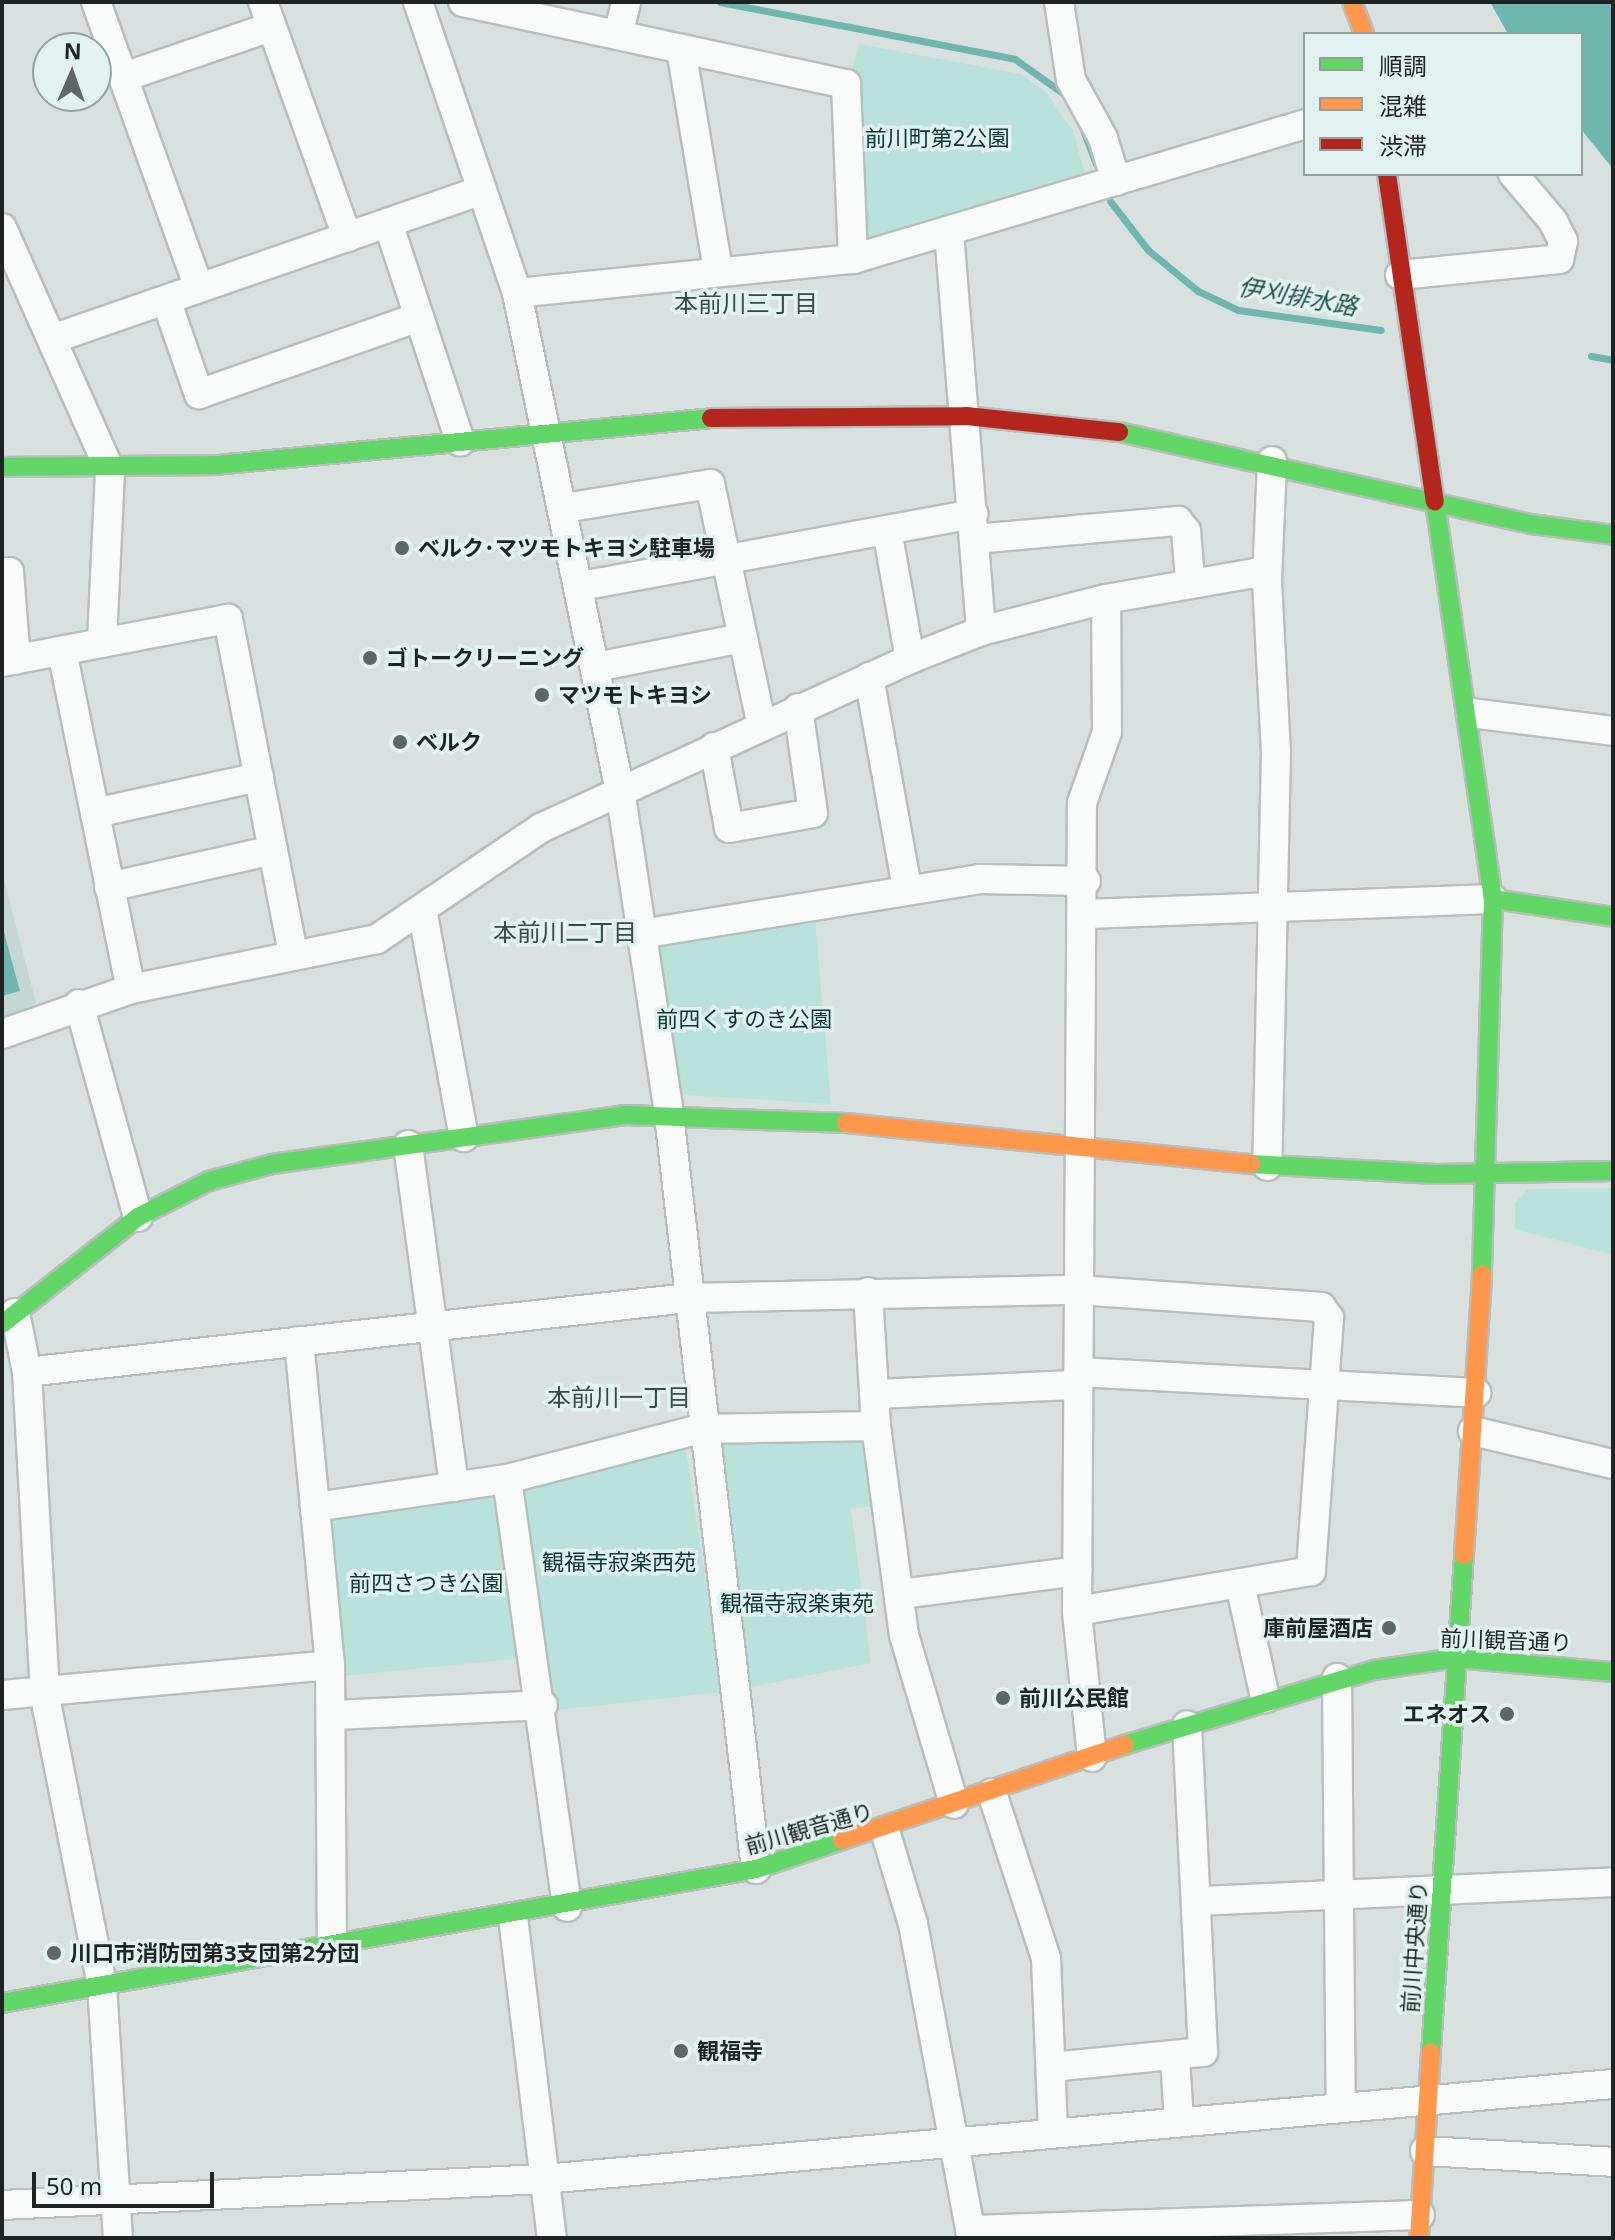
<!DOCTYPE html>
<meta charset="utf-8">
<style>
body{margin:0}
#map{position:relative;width:1615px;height:2240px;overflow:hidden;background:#d8e1df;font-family:"Noto Sans","Noto Sans JP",sans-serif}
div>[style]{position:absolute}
.built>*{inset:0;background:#c4d7d4}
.green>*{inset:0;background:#bae2dc}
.water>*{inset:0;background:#6eb6ae}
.stream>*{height:7px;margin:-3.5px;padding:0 3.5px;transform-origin:3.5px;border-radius:3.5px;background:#6eb6ae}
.roads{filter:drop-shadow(2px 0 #b7bebc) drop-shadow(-2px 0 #b7bebc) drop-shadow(0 2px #b7bebc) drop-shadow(0 -2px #b7bebc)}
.street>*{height:28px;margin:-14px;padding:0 14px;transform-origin:14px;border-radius:14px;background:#f9fafa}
.fast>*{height:18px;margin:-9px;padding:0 9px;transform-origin:9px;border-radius:9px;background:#63d668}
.slow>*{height:18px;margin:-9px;padding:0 9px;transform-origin:9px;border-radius:9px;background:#ff974d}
.jam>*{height:18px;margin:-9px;padding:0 9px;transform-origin:9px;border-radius:9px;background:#b3261e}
.dots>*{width:22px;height:22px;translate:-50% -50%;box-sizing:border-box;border:4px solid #e1f2f0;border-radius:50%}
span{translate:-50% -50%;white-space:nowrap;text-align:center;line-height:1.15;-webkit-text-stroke:7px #e1f2f0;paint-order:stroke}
.park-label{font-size:22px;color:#083733}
.poi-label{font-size:22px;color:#1e2423;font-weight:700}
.left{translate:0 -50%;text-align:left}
.right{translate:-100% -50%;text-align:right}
.street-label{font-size:22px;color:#1e2423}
.water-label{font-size:24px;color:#244f4b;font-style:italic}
.neighbourhood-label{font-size:24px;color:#3a4846}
.frame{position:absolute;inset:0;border:4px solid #1e2423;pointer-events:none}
.legend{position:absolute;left:1303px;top:32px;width:280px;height:144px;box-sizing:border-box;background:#e1f2f0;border:2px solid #93a09e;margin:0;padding:10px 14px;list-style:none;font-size:24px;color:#1e2423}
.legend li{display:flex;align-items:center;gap:16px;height:40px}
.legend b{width:40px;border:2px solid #93a09e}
.north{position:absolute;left:32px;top:32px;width:80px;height:80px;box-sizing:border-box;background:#e1f2f0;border:2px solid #93a09e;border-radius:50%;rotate:2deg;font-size:22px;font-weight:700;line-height:32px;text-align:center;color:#1e2423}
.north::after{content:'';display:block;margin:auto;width:28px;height:36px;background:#5f6665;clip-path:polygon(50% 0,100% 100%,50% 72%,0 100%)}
.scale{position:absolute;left:32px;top:2172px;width:182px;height:36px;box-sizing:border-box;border:4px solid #1e2423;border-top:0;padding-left:10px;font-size:24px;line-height:28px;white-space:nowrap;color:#1e2423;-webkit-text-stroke:6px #e1f2f0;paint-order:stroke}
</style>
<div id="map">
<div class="built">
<div style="clip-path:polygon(2px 872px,36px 1003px,2px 1019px)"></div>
</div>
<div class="green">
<div style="clip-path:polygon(859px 44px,1021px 74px,1046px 92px,1073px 131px,1086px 178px,872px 242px,864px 236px,851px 75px)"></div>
<div style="clip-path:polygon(815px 919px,831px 1104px,685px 1095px,672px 1085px,657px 940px)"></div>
<div style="clip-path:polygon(1613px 1188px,1613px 1255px,1515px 1229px,1515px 1203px,1528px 1189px)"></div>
<div style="clip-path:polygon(857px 1433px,867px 1443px,877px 1506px,851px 1509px,871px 1663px,742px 1689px,717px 1436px)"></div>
<div style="clip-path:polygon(685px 1443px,722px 1692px,556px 1710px,519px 1494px,525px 1484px)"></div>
<div style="clip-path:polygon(488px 1491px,498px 1498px,524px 1658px,341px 1676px,329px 1516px)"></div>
</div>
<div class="water">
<div style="clip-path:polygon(1490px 2px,1613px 2px,1613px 169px,1581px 129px,1581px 34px,1508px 34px)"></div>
<div style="clip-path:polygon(2px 925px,20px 991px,2px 996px)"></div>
</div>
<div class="stream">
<div style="left:720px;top:2px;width:300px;rotate:10.9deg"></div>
<div style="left:1015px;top:59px;width:60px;rotate:35.5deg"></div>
<div style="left:1083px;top:130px;width:36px;rotate:69deg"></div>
<div style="left:1110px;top:201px;width:62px;rotate:52.2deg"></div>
<div style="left:1148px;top:250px;width:65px;rotate:39.4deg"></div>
<div style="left:1198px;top:291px;width:44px;rotate:25.4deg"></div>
<div style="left:1238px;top:310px;width:144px;rotate:8deg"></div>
<div style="left:1591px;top:356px;width:22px;rotate:10deg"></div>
</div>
<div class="roads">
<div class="street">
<div style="left:96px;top:2px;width:304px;rotate:70.2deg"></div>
<div style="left:263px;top:2px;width:250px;rotate:70.3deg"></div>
<div style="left:418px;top:2px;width:307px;rotate:71.2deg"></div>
<div style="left:517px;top:293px;width:514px;rotate:78.32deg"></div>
<div style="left:621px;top:796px;width:323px;rotate:81.4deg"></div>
<div style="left:669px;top:1115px;width:759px;rotate:83.42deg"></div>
<div style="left:463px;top:2px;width:392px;rotate:12.1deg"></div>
<div style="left:846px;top:84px;width:175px;rotate:87.7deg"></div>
<div style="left:1059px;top:2px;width:79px;rotate:81.3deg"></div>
<div style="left:1071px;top:80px;width:66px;rotate:61.1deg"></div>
<div style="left:1103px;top:138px;width:45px;rotate:73.2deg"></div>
<div style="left:618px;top:35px;width:34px;rotate:-76deg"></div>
<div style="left:681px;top:49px;width:224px;rotate:80.5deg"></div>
<div style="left:124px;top:77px;width:155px;rotate:-18.8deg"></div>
<div style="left:388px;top:223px;width:230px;rotate:71.7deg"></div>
<div style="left:2px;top:228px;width:266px;rotate:66deg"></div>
<div style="left:110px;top:471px;width:172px;rotate:92.7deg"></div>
<div style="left:949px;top:232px;width:400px;rotate:85.4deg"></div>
<div style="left:1400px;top:275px;width:160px;rotate:-5.7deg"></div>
<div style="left:1559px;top:259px;width:18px;rotate:-77deg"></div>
<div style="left:1563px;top:241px;width:22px;rotate:-117deg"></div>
<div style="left:1553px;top:221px;width:62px;rotate:-130.4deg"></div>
<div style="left:517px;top:293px;width:338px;rotate:-5.8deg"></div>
<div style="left:853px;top:259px;width:472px;rotate:-16.6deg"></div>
<div style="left:166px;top:300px;width:100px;rotate:70.7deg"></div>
<div style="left:199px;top:394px;width:233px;rotate:-19.3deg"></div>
<div style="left:55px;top:338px;width:450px;rotate:-19.1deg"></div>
<div style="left:565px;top:508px;width:147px;rotate:-9.4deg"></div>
<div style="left:710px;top:484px;width:243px;rotate:77.9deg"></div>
<div style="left:887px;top:530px;width:131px;rotate:79.9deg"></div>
<div style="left:975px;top:539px;width:204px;rotate:-5.1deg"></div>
<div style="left:1178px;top:521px;width:13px;rotate:51deg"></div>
<div style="left:1186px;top:531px;width:48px;rotate:85.2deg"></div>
<div style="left:2px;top:573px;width:7px;rotate:-8deg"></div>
<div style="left:9px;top:572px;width:88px;rotate:85.5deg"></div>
<div style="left:1267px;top:581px;width:120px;rotate:-87.6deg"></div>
<div style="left:581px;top:586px;width:399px;rotate:-10.4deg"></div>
<div style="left:62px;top:651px;width:345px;rotate:78.5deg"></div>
<div style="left:2px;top:662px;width:230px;rotate:-10.8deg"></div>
<div style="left:228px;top:619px;width:341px;rotate:79deg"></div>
<div style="left:596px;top:667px;width:149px;rotate:-11.2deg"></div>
<div style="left:869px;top:677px;width:215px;rotate:79.8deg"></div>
<div style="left:1471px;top:713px;width:143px;rotate:7.2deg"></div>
<div style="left:714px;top:747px;width:82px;rotate:79.5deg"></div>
<div style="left:729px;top:828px;width:85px;rotate:-10.1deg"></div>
<div style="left:813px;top:813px;width:106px;rotate:-98.1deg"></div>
<div style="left:95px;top:813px;width:168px;rotate:-12.4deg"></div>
<div style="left:109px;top:887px;width:168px;rotate:-12.7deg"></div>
<div style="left:422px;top:909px;width:232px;rotate:79.6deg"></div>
<div style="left:1086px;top:914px;width:407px;rotate:-2.1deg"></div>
<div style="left:641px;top:934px;width:343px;rotate:-9.2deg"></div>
<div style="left:980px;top:879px;width:106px;rotate:1.1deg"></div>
<div style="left:79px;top:1004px;width:221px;rotate:74.5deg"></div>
<div style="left:2px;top:1034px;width:137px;rotate:-19.2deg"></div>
<div style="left:131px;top:989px;width:251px;rotate:-11.5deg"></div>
<div style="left:377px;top:939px;width:198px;rotate:-34.1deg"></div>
<div style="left:541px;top:828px;width:406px;rotate:-24.6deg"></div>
<div style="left:910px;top:659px;width:76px;rotate:-21.5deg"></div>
<div style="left:981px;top:631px;width:129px;rotate:-14.4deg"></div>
<div style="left:1106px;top:599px;width:151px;rotate:-9.9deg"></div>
<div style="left:1255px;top:573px;width:14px;rotate:34deg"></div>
<div style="left:1267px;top:581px;width:170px;rotate:87deg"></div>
<div style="left:1276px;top:751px;width:415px;rotate:91.2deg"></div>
<div style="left:408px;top:1145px;width:345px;rotate:82.3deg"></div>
<div style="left:868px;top:1292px;width:134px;rotate:86.6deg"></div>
<div style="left:876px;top:1426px;width:211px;rotate:82.4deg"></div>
<div style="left:904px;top:1635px;width:176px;rotate:73.5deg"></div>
<div style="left:15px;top:1313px;width:60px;rotate:78.5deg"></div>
<div style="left:27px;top:1372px;width:325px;rotate:86.8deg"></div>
<div style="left:45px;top:1697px;width:294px;rotate:78.8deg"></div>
<div style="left:102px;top:1985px;width:254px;rotate:86.4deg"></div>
<div style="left:299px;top:1341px;width:167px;rotate:84.5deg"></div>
<div style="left:315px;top:1507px;width:194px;rotate:-8.3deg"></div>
<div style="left:507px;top:1479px;width:200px;rotate:-14.5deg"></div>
<div style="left:701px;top:1429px;width:175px;rotate:-1deg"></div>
<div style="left:27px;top:1372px;width:665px;rotate:-6.39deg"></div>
<div style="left:688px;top:1298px;width:390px;rotate:-1.2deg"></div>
<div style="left:1078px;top:1290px;width:244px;rotate:4deg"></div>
<div style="left:1321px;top:1307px;width:14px;rotate:54deg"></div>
<div style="left:1329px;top:1318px;width:254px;rotate:94.1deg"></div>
<div style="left:1311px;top:1571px;width:237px;rotate:170.3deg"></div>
<div style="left:1078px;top:1372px;width:399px;rotate:3deg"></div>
<div style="left:876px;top:1394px;width:202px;rotate:-2.6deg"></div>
<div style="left:1473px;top:1431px;width:144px;rotate:13.3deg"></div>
<div style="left:507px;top:1479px;width:432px;rotate:82deg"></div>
<div style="left:315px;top:1507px;width:159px;rotate:84.6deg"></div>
<div style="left:1240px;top:1584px;width:117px;rotate:77.6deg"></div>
<div style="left:901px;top:1594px;width:178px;rotate:-7.4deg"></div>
<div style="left:1337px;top:1678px;width:429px;rotate:89.5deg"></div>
<div style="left:2px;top:1695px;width:329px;rotate:-5.2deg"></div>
<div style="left:330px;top:1665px;width:282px;rotate:89.6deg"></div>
<div style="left:333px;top:1715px;width:210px;rotate:-2.7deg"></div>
<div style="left:1092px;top:1757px;width:147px;rotate:-95.9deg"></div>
<div style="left:1077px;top:1611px;width:808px;rotate:-89.65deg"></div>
<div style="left:1082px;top:803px;width:75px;rotate:-70.6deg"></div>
<div style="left:1107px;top:732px;width:133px;rotate:-90.4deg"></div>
<div style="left:992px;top:1793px;width:174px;rotate:71.9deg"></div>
<div style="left:1046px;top:1958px;width:174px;rotate:87.7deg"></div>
<div style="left:885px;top:1831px;width:97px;rotate:73.2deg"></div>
<div style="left:913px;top:1924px;width:319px;rotate:79.4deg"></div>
<div style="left:1200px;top:1901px;width:413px;rotate:-2.6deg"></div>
<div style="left:513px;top:1917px;width:323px;rotate:83.1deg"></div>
<div style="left:1175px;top:2058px;width:63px;rotate:86.4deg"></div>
<div style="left:1052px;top:2067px;width:152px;rotate:-5.7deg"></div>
<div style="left:1203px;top:2052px;width:327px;rotate:-92.8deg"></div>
<div style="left:1425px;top:2151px;width:188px;rotate:3.3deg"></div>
<div style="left:2px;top:2205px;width:543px;rotate:-2.75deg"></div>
<div style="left:544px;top:2179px;width:1073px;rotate:-5.08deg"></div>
<div style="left:970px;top:2230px;width:450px;rotate:-1.9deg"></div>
</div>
<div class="fast">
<div style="left:1119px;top:432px;width:423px;rotate:12.6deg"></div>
<div style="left:1532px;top:524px;width:82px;rotate:7.7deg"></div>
<div style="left:2px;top:467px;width:214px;rotate:-0.5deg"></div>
<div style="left:216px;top:465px;width:497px;rotate:-5.4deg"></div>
<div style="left:1435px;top:502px;width:401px;rotate:81.7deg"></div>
<div style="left:1493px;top:899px;width:376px;rotate:91.7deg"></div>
<div style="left:1493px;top:899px;width:121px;rotate:8.5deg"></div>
<div style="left:1251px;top:1164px;width:185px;rotate:3.1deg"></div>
<div style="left:1436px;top:1174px;width:177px;rotate:-1deg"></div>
<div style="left:2px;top:1324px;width:173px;rotate:-38.2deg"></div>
<div style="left:138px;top:1217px;width:80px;rotate:-26.9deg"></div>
<div style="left:209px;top:1181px;width:65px;rotate:-15.1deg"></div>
<div style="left:272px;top:1164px;width:356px;rotate:-7.9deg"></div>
<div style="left:625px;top:1115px;width:221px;rotate:2.1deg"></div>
<div style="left:1124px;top:1745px;width:261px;rotate:-16.7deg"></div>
<div style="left:1374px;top:1670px;width:83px;rotate:-8.3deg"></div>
<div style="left:1456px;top:1658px;width:158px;rotate:5.1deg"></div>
<div style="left:2px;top:2003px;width:766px;rotate:-10.08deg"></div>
<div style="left:756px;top:1869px;width:91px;rotate:-18.6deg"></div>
<div style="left:1431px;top:2052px;width:498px;rotate:-86.2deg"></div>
</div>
<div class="slow">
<div style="left:1352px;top:2px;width:34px;rotate:69deg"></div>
<div style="left:846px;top:1123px;width:407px;rotate:5.8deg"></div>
<div style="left:1464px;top:1555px;width:281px;rotate:-86.3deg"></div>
<div style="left:842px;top:1840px;width:298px;rotate:-18.6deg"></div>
<div style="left:1419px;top:2238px;width:186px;rotate:-86.3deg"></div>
</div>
<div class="jam">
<div style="left:1387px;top:174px;width:331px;rotate:81.7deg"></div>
<div style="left:711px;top:418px;width:255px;rotate:-0.4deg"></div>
<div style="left:966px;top:416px;width:154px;rotate:6deg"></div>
</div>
</div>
<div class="dots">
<div style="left:402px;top:548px;background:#5f6665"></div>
<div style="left:370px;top:658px;background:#5f6665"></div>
<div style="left:542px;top:695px;background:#5f6665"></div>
<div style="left:400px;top:742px;background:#5f6665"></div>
<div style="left:1389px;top:1628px;background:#5f6665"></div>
<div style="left:1003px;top:1698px;background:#5f6665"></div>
<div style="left:1507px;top:1714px;background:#5f6665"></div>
<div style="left:54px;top:1953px;background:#5f6665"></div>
<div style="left:681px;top:2051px;background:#5f6665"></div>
</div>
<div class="park-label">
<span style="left:937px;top:138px">前川町第2公園</span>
<span style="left:744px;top:1019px">前四くすのき公園</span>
<span style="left:619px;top:1562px">観福寺寂楽西苑</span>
<span style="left:426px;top:1583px">前四さつき公園</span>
<span style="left:797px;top:1603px">観福寺寂楽東苑</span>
</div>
<div class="poi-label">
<span class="left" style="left:418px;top:548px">ベルク･マツモトキヨシ駐車場</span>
<span class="left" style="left:386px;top:658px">ゴトークリーニング</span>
<span class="left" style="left:558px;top:695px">マツモトキヨシ</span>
<span class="left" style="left:416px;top:742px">ベルク</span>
<span class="right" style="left:1373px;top:1628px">庫前屋酒店</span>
<span class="left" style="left:1019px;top:1698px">前川公民館</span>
<span class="right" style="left:1491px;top:1714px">エネオス</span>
<span class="left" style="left:70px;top:1953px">川口市消防団第3支団第2分団</span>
<span class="left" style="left:697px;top:2051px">観福寺</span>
</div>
<div class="street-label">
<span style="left:1506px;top:1640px;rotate:2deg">前川観音通り</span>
<span style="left:809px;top:1828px;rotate:-16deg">前川観音通り</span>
<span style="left:1414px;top:1947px;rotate:-86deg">前川中央通り</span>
</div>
<div class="water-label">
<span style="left:1298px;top:296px;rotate:10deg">伊刈排水路</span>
</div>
<div class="neighbourhood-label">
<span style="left:746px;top:303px">本前川三丁目</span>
<span style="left:565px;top:932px">本前川二丁目</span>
<span style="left:619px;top:1397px">本前川一丁目</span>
</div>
<div class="frame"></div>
<ul class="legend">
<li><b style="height:10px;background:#63d668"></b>順調</li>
<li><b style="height:10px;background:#ff974d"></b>混雑</li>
<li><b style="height:10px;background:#b3261e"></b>渋滞</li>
</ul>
<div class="north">N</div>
<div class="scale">50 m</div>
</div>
